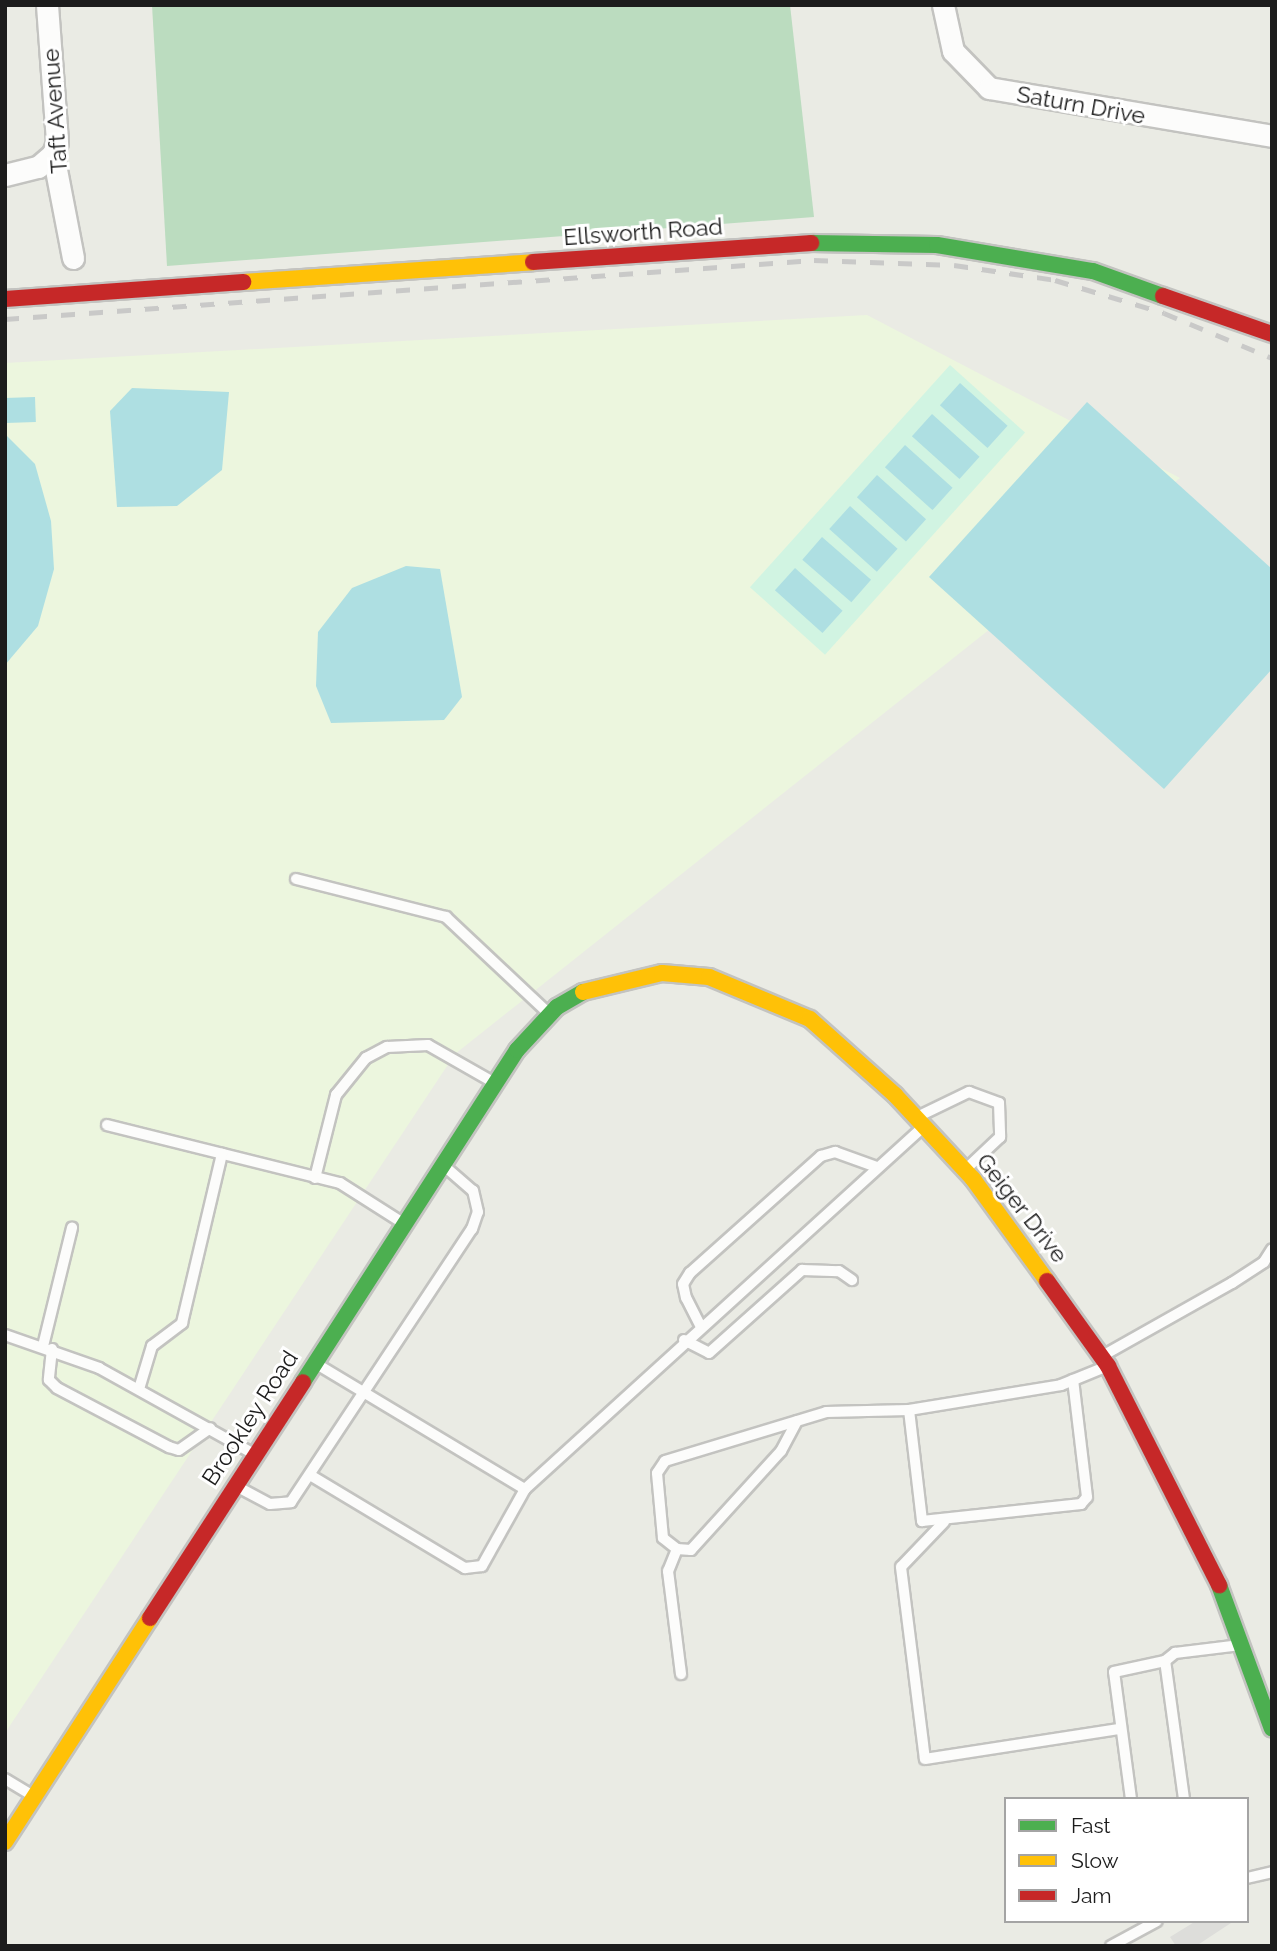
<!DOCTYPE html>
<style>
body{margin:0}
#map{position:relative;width:1277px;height:1951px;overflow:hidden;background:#eaebe4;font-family:Raleway,sans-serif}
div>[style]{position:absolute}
.education>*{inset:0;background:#ecf6de}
.forest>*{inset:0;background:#bbdcbf}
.park>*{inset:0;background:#d1f4e2;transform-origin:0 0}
.pitch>*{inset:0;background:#aedfe2;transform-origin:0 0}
.parking>*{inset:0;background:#ddddda}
.roads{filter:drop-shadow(2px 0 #c3c3c0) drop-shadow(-2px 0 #c3c3c0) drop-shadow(0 2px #c3c3c0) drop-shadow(0 -2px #c3c3c0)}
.lane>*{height:10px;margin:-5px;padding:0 5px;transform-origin:5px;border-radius:5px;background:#fcfcfb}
.street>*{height:21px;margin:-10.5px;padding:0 10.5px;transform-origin:10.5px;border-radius:10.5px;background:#fcfcfb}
.fast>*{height:16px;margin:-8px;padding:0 8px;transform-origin:8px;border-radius:8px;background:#4caf50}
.slow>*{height:16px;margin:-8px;padding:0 8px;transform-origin:8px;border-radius:8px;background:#ffc107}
.jam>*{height:16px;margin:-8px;padding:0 8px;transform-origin:8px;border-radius:8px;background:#c62828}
.rail>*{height:5px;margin-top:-2.5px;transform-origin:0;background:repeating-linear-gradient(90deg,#c9c9c8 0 14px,transparent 0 28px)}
span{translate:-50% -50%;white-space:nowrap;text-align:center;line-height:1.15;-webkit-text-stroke:6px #fff;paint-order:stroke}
.street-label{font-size:23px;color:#1c1c1c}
.frame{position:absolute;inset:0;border:7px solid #1c1c1c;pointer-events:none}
.legend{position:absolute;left:1004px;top:1797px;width:245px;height:126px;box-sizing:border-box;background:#fff;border:2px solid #a4a4a4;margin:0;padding:9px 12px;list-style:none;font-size:21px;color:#1c1c1c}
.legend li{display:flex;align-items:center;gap:14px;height:35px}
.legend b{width:35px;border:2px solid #a4a4a4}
</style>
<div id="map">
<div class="education">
<div style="clip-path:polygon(867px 315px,1180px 478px,455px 1054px,5px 1733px,5px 363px)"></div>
</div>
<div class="forest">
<div style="clip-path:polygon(152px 5px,790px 5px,814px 217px,167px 266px)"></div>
</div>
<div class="park">
<div style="left:950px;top:365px;width:101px;height:299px;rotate:42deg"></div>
</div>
<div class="pitch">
<div style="left:960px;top:383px;width:64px;height:30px;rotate:42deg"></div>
<div style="clip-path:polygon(132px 388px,229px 392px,222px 470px,177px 506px,117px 507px,110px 411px)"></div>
<div style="left:35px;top:397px;width:25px;height:30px;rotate:88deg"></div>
<div style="clip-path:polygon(1087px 402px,1272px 569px,1272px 669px,1164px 789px,929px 577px)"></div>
<div style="left:932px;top:414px;width:64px;height:30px;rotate:42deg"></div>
<div style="clip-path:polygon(5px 434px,35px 464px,51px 521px,54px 569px,38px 626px,5px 665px)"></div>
<div style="left:905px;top:445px;width:64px;height:30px;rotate:42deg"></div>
<div style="left:877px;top:475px;width:66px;height:30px;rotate:42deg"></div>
<div style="left:850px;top:506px;width:64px;height:31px;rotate:42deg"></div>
<div style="left:822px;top:537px;width:65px;height:30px;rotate:41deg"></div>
<div style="clip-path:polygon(406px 566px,440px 569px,462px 697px,444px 720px,331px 723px,316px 686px,318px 632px,352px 588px)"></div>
<div style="left:795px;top:568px;width:64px;height:30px;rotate:42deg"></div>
</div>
<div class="parking">
<div style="clip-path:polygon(1196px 1921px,1234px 1921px,1196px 1946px,1176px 1946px,1170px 1937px)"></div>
</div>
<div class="roads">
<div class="lane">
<div style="left:296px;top:879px;width:155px;rotate:14.2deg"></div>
<div style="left:446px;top:917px;width:139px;rotate:43.2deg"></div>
<div style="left:917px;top:1117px;width:58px;rotate:-25.7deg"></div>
<div style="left:969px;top:1092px;width:32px;rotate:20deg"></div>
<div style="left:999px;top:1103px;width:34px;rotate:88deg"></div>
<div style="left:1000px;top:1137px;width:45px;rotate:136.8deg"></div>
<div style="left:107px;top:1125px;width:240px;rotate:14deg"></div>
<div style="left:340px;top:1183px;width:75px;rotate:32.4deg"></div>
<div style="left:315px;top:1178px;width:86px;rotate:-75.8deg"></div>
<div style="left:336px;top:1095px;width:48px;rotate:-51deg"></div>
<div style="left:366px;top:1058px;width:24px;rotate:-28deg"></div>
<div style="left:387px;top:1047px;width:41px;rotate:-2.8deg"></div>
<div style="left:428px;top:1045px;width:75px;rotate:29.6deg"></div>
<div style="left:700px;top:1325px;width:30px;rotate:-117deg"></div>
<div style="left:686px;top:1298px;width:14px;rotate:-102deg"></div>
<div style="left:683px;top:1284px;width:13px;rotate:-58deg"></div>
<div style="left:690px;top:1273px;width:176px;rotate:-41.8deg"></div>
<div style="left:821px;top:1156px;width:15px;rotate:-16deg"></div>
<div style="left:835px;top:1152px;width:45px;rotate:19.7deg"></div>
<div style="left:5px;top:1335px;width:100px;rotate:19.3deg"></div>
<div style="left:99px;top:1368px;width:177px;rotate:29deg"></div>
<div style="left:684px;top:1340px;width:28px;rotate:27deg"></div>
<div style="left:709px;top:1353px;width:125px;rotate:-41.7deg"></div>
<div style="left:802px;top:1270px;width:37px;rotate:2deg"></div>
<div style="left:839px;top:1271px;width:16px;rotate:35deg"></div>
<div style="left:43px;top:1346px;width:122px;rotate:-76.2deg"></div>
<div style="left:52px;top:1349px;width:31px;rotate:96deg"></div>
<div style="left:49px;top:1380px;width:11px;rotate:45deg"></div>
<div style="left:57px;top:1388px;width:127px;rotate:27.8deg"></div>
<div style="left:169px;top:1447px;width:10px;rotate:17deg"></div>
<div style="left:179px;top:1450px;width:38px;rotate:-35deg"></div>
<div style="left:1104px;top:1355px;width:147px;rotate:-29.4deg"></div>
<div style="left:1232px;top:1283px;width:38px;rotate:-33deg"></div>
<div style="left:1264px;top:1262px;width:15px;rotate:-58deg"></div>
<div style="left:315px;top:1363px;width:245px;rotate:31deg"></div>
<div style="left:525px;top:1489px;width:537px;rotate:-42.28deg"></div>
<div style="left:139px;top:1389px;width:45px;rotate:-73.2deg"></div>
<div style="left:152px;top:1346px;width:38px;rotate:-37deg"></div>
<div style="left:182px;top:1323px;width:174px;rotate:-76.7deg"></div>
<div style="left:909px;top:1410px;width:112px;rotate:83.3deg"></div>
<div style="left:922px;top:1521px;width:160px;rotate:-6.1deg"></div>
<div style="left:1081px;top:1504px;width:9px;rotate:-49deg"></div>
<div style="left:1087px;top:1497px;width:118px;rotate:-96.8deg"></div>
<div style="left:797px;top:1421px;width:34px;rotate:118deg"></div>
<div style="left:781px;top:1451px;width:134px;rotate:132.3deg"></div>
<div style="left:691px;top:1550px;width:14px;rotate:-176deg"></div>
<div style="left:677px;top:1549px;width:18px;rotate:-142deg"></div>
<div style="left:663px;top:1538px;width:65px;rotate:-95.3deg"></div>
<div style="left:657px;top:1473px;width:14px;rotate:-56deg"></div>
<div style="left:665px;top:1461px;width:168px;rotate:-16.9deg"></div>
<div style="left:826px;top:1412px;width:83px;rotate:-1.4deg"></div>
<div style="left:909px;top:1410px;width:154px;rotate:-9.3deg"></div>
<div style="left:1061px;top:1385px;width:48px;rotate:-22.2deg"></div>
<div style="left:310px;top:1475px;width:181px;rotate:31deg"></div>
<div style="left:465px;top:1568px;width:17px;rotate:-7deg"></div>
<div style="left:482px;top:1566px;width:88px;rotate:-60.8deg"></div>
<div style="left:236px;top:1486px;width:38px;rotate:28deg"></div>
<div style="left:270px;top:1504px;width:21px;rotate:-5deg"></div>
<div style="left:291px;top:1502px;width:328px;rotate:-56.5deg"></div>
<div style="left:472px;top:1229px;width:18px;rotate:-71deg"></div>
<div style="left:478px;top:1212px;width:22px;rotate:-103deg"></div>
<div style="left:473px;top:1191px;width:40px;rotate:-139deg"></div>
<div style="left:944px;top:1522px;width:62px;rotate:133.7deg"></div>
<div style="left:901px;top:1567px;width:193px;rotate:82.9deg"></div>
<div style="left:925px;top:1759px;width:196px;rotate:-8.8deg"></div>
<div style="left:677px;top:1549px;width:24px;rotate:112deg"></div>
<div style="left:668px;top:1571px;width:104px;rotate:82.8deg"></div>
<div style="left:5px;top:1779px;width:31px;rotate:31deg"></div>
<div style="left:1131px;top:1799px;width:128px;rotate:-97.6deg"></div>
<div style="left:1114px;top:1672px;width:52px;rotate:-12.2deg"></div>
<div style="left:1184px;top:1799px;width:139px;rotate:-97.8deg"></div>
<div style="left:1165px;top:1661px;width:13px;rotate:-39deg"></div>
<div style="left:1175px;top:1653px;width:66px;rotate:-6.9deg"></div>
<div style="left:1247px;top:1878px;width:26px;rotate:-13deg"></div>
<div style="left:1111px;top:1946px;width:52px;rotate:-28.5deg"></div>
</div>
<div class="street">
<div style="left:47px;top:5px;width:137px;rotate:85.8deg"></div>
<div style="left:57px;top:142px;width:13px;rotate:108deg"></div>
<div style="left:53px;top:154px;width:106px;rotate:79.1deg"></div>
<div style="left:943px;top:5px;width:47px;rotate:77.7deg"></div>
<div style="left:953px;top:51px;width:52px;rotate:45.8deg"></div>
<div style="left:989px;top:88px;width:287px;rotate:9.6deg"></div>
<div style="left:5px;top:175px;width:34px;rotate:-14deg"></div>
<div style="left:38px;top:167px;width:20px;rotate:-41deg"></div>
</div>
<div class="fast">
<div style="left:811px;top:243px;width:126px;rotate:0.9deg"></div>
<div style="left:937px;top:245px;width:158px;rotate:9.5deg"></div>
<div style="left:1093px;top:271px;width:74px;rotate:19.7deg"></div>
<div style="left:303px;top:1382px;width:395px;rotate:-57.2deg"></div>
<div style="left:517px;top:1050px;width:59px;rotate:-47.1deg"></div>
<div style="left:557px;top:1007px;width:30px;rotate:-30deg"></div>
<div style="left:1219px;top:1585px;width:153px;rotate:69.8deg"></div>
</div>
<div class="slow">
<div style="left:243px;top:282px;width:291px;rotate:-3.9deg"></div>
<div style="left:583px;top:992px;width:81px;rotate:-13.5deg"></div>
<div style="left:662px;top:973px;width:47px;rotate:4.9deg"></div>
<div style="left:709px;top:977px;width:109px;rotate:22.6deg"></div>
<div style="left:810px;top:1019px;width:114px;rotate:41.8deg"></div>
<div style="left:895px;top:1095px;width:115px;rotate:47.1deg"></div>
<div style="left:973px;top:1179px;width:126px;rotate:54deg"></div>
<div style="left:5px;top:1842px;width:267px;rotate:-57.1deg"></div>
</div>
<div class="jam">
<div style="left:533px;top:262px;width:279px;rotate:-3.9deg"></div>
<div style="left:1163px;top:296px;width:115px;rotate:19.2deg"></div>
<div style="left:5px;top:299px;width:239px;rotate:-4.1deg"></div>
<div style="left:1047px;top:1281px;width:105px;rotate:54.3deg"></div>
<div style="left:1108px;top:1366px;width:246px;rotate:63.1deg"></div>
<div style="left:150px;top:1618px;width:281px;rotate:-57deg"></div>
</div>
</div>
<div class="rail">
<div style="left:5px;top:319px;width:811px;rotate:-4.17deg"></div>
<div style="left:814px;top:260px;width:140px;rotate:2deg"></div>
<div style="left:954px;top:265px;width:102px;rotate:8.4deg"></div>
<div style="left:1055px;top:280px;width:114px;rotate:16.8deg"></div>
<div style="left:1164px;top:313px;width:117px;rotate:22.6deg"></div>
</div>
<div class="street-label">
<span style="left:1081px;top:105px;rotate:10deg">Saturn Drive</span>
<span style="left:55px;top:111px;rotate:-94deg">Taft Avenue</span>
<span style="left:643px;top:232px;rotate:-4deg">Ellsworth Road</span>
<span style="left:1022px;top:1208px;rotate:52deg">Geiger Drive</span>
<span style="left:250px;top:1418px;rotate:-57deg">Brookley Road</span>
</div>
<div class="frame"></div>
<ul class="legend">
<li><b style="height:9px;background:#4caf50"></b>Fast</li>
<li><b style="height:9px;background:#ffc107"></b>Slow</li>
<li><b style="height:9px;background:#c62828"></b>Jam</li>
</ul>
</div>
